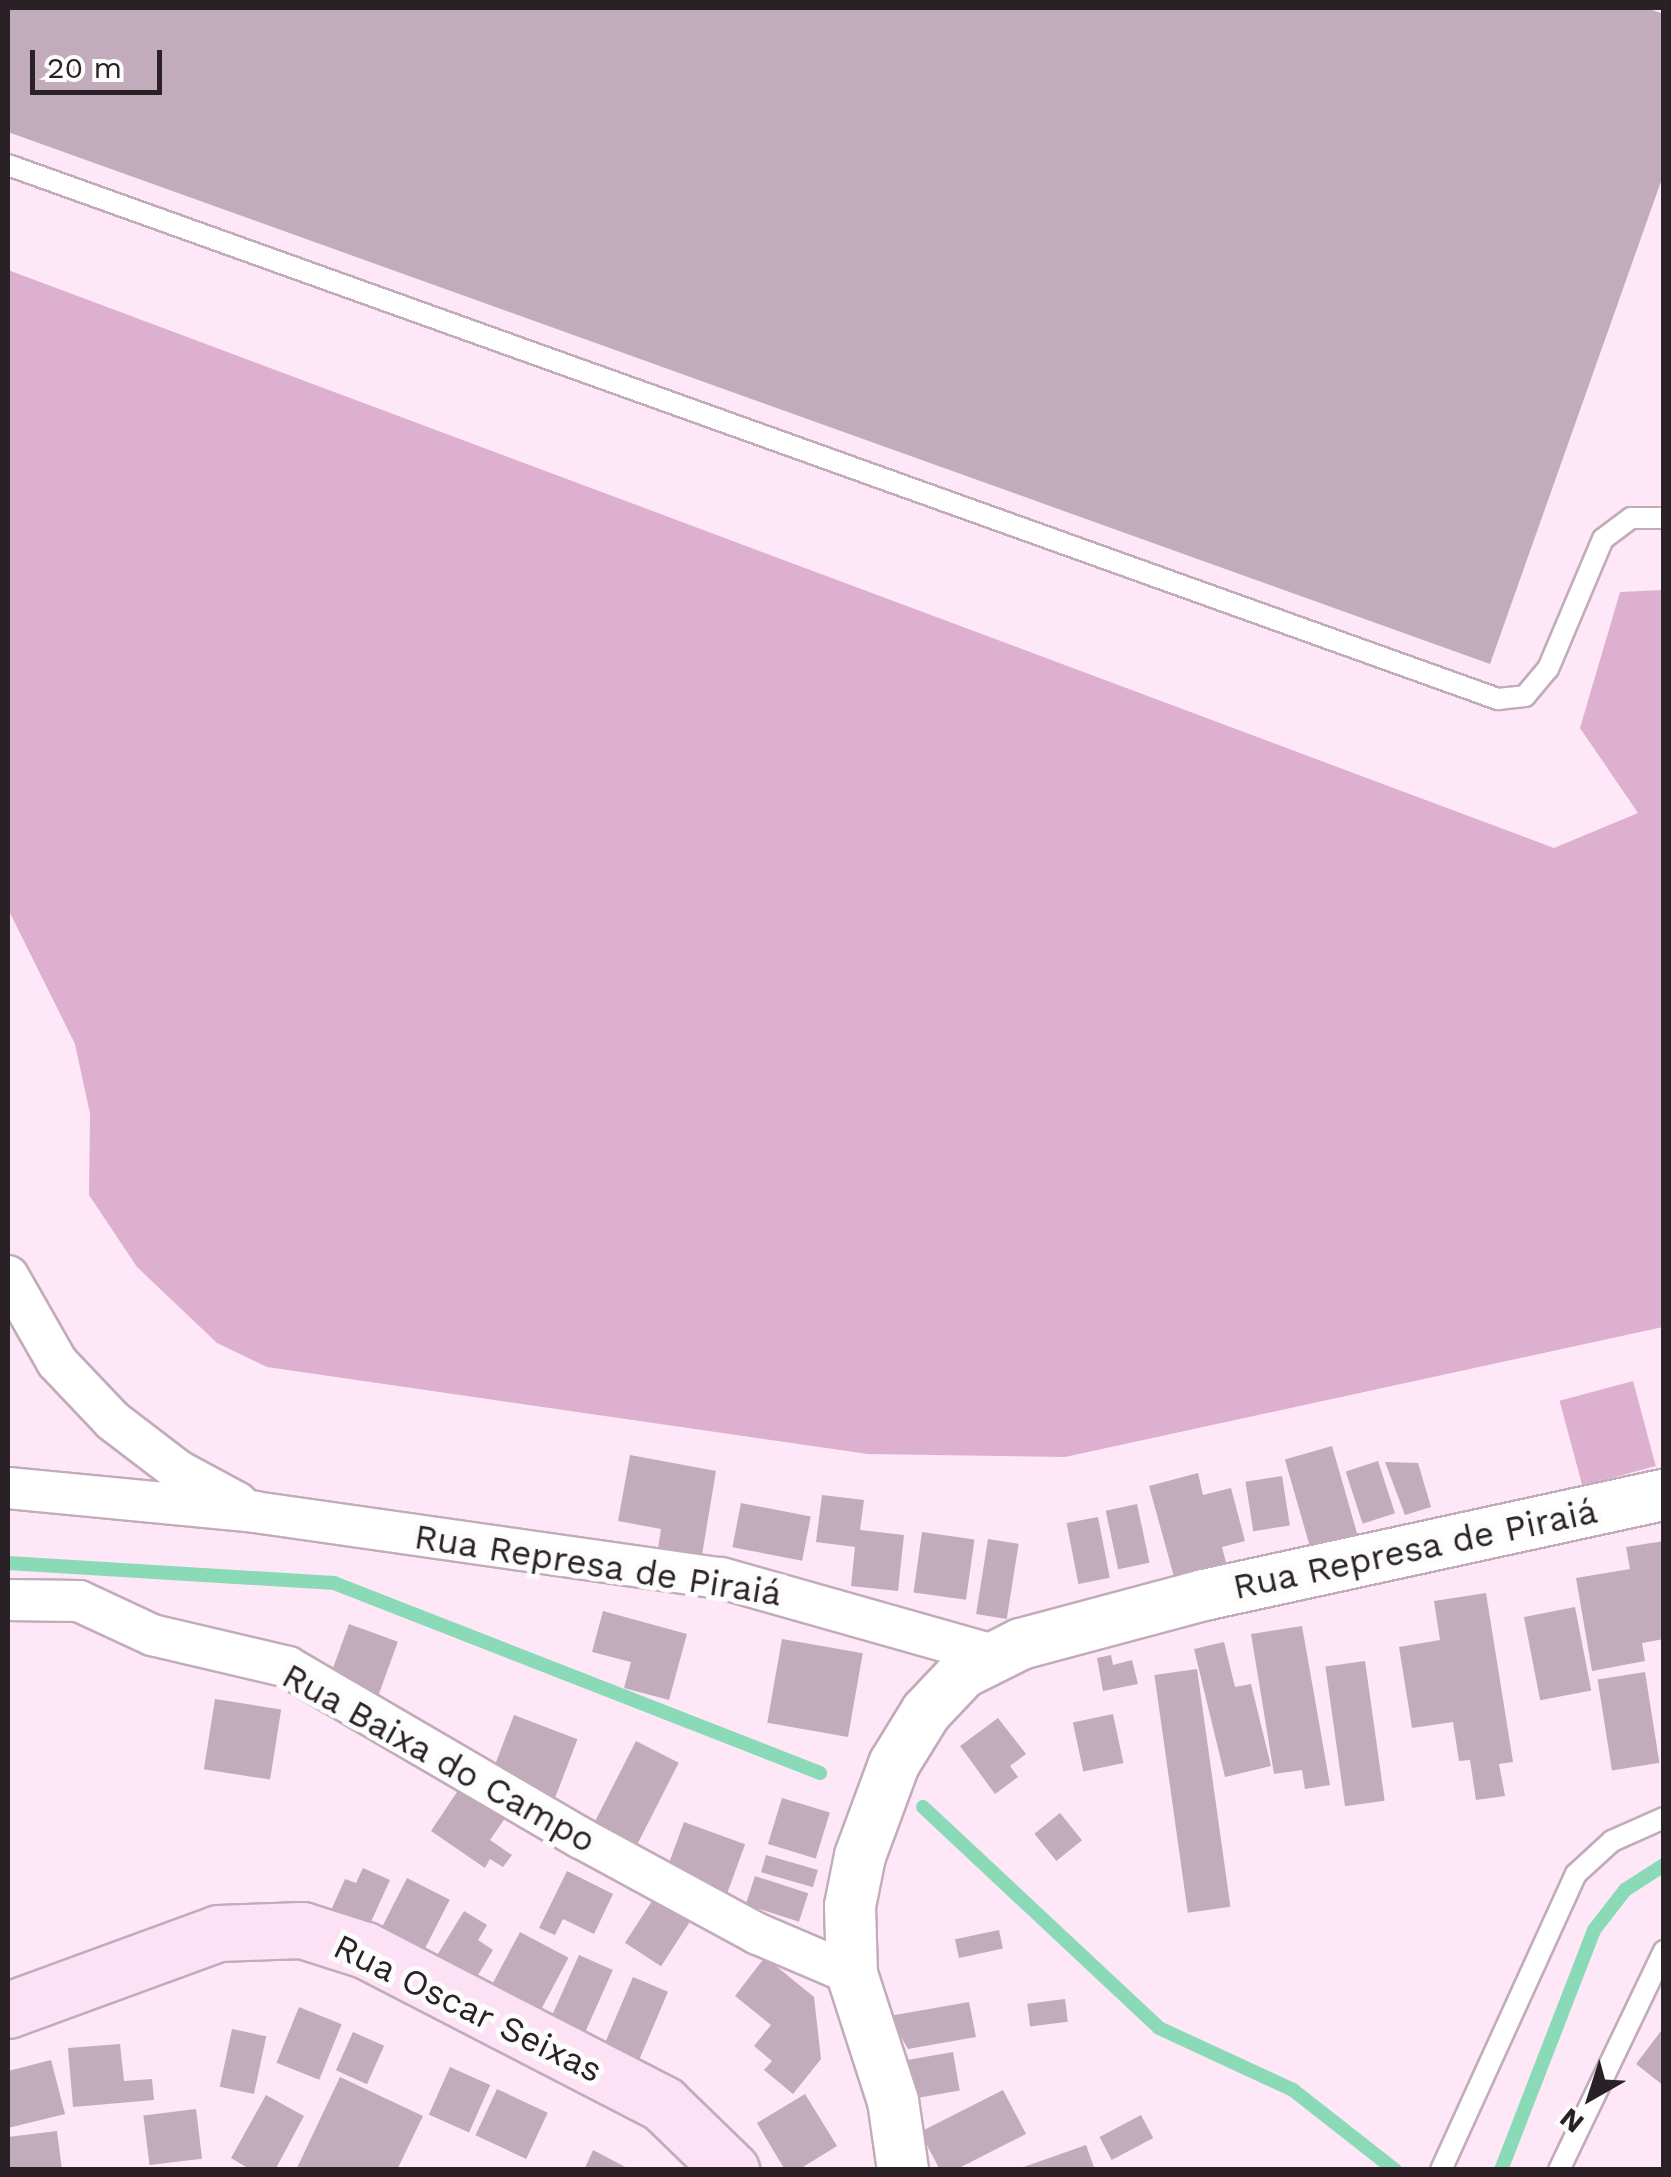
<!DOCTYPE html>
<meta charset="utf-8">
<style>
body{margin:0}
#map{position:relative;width:1671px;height:2177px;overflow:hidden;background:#fee7f7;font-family:"Work Sans",sans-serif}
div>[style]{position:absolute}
.green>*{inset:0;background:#ddb0cf;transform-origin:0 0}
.stream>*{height:14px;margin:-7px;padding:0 7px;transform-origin:7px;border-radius:7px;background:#8ad9b7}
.building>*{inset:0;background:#c2acbb;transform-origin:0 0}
.roads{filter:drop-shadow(2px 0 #c2acbb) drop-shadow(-2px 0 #c2acbb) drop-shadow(0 2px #c2acbb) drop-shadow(0 -2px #c2acbb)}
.service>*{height:20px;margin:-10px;padding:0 10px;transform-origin:10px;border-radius:10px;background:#fff}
.minor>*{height:40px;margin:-20px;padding:0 20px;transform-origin:20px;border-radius:20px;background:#fff}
.tertiary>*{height:50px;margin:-25px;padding:0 25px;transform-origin:25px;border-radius:25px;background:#fff}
.secondary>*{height:55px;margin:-27.5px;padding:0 27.5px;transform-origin:27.5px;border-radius:27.5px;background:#fde2f6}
span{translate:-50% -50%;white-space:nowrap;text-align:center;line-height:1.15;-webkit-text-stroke:10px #fcfcfc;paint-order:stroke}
.street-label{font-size:35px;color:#292126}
.frame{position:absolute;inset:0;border:10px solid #292126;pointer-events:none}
.north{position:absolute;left:1541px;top:2047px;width:100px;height:100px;-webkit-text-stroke:8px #fcfcfc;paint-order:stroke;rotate:219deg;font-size:28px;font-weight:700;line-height:40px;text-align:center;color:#292126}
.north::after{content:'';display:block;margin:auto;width:35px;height:45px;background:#292126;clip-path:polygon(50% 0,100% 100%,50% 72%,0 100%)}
.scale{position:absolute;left:30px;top:50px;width:132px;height:45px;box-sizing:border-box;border:5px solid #292126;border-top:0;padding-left:12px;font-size:30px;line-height:35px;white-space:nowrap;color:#292126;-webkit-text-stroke:8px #fcfcfc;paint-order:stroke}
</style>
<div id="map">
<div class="green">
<div style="clip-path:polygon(8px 270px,1554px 848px,1638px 813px,1580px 728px,1620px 592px,1663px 590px,1663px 1327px,1065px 1457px,868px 1454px,267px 1367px,217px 1343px,137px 1267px,89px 1195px,90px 1114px,75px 1044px,8px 909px)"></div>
<div style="left:1633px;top:1381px;width:88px;height:76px;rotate:75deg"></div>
</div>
<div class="stream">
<div style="left:8px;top:1563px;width:327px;rotate:3.5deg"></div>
<div style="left:334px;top:1583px;width:522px;rotate:21.35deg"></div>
<div style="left:923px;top:1807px;width:323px;rotate:43.1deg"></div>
<div style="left:1159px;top:2028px;width:148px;rotate:24.8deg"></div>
<div style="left:1293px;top:2090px;width:130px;rotate:38.1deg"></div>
<div style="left:1501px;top:2170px;width:257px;rotate:-68.8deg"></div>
<div style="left:1594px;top:1930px;width:51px;rotate:-52.2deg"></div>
<div style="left:1625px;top:1890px;width:46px;rotate:-32.7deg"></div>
</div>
<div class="building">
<div style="clip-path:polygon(8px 8px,1646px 8px,1664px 14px,1664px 173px,1490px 664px,8px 132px)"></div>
<div style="left:1332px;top:1446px;width:97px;height:49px;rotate:74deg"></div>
<div style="clip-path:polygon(630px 1455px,716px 1471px,702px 1555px,658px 1548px,661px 1529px,618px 1521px)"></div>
<div style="left:1378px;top:1461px;width:55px;height:34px;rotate:72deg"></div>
<div style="clip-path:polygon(1385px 1462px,1418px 1463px,1431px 1507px,1405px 1515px)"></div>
<div style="clip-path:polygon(1198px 1473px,1203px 1495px,1231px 1488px,1245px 1541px,1222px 1547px,1228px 1570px,1176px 1584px,1149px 1486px)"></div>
<div style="left:1282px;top:1476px;width:50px;height:37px;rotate:81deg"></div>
<div style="clip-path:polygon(822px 1495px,864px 1500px,860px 1530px,904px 1535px,898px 1591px,851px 1586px,855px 1547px,816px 1542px)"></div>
<div style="left:741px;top:1503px;width:71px;height:45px;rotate:11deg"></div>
<div style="left:1137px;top:1504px;width:60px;height:32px;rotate:78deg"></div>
<div style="left:1098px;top:1517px;width:62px;height:32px;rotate:79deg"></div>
<div style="left:922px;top:1532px;width:53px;height:61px;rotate:8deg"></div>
<div style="left:988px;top:1539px;width:31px;height:76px;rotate:9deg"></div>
<div style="clip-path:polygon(1664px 1541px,1664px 1639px,1642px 1643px,1645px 1661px,1592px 1671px,1576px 1578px,1630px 1569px,1626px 1547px)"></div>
<div style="clip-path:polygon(1486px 1593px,1513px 1762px,1499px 1764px,1505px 1796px,1476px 1800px,1470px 1760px,1459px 1761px,1453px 1722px,1412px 1728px,1399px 1647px,1440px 1640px,1434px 1601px)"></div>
<div style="left:1575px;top:1607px;width:85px;height:52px;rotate:79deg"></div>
<div style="clip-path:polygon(603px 1611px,687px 1634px,669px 1700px,624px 1688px,631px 1662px,592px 1652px)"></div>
<div style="left:349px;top:1624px;width:52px;height:59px;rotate:20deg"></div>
<div style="clip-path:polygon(1302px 1626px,1330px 1785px,1305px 1789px,1302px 1770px,1274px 1774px,1251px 1634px)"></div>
<div style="left:782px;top:1639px;width:82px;height:85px;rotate:10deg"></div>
<div style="clip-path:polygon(1224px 1642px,1235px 1687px,1251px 1684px,1271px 1766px,1225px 1777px,1194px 1649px)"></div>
<div style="clip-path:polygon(1111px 1655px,1113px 1665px,1132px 1660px,1138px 1684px,1103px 1691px,1097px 1658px)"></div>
<div style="left:1365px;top:1661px;width:141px;height:40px;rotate:82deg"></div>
<div style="left:1197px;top:1669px;width:240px;height:43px;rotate:82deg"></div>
<div style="left:1645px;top:1672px;width:92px;height:48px;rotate:81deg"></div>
<div style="left:215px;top:1699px;width:67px;height:71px;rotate:9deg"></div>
<div style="left:1113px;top:1714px;width:50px;height:41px;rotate:78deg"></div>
<div style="left:514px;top:1715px;width:68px;height:62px;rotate:21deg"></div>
<div style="clip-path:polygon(998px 1718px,1026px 1754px,1010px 1766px,1018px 1777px,995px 1794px,960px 1746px)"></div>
<div style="left:636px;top:1741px;width:48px;height:107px;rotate:27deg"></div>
<div style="clip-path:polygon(467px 1777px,512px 1808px,490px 1840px,512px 1855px,503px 1867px,490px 1859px,485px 1868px,431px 1831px)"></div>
<div style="left:782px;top:1798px;width:50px;height:48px;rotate:17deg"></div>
<div style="left:1060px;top:1813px;width:35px;height:33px;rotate:51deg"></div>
<div style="left:684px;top:1822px;width:65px;height:53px;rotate:20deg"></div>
<div style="left:766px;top:1855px;width:54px;height:18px;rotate:16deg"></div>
<div style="clip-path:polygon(363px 1868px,390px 1880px,365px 1935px,328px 1917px,345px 1879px,356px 1883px)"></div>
<div style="clip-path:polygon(567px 1871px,613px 1894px,594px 1934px,563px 1919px,555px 1935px,539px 1928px)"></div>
<div style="left:755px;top:1876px;width:56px;height:30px;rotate:18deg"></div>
<div style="left:407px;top:1878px;width:48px;height:67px;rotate:27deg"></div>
<div style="left:656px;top:1895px;width:43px;height:57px;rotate:33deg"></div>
<div style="clip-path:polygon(464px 1911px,487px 1925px,478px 1940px,493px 1950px,472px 1985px,433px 1962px)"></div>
<div style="left:999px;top:1930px;width:19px;height:45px;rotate:78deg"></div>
<div style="left:520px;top:1932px;width:55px;height:67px;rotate:28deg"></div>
<div style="left:579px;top:1955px;width:37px;height:77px;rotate:24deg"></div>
<div style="clip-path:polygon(765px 1957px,814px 1997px,821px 2059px,793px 2094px,764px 2070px,772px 2061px,754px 2046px,771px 2025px,735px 1996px)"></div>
<div style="left:633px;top:1977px;width:38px;height:83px;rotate:23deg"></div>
<div style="left:1065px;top:1999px;width:23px;height:38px;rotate:83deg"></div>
<div style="clip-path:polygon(969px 2002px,976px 2037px,908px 2049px,889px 2016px)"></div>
<div style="left:299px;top:2007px;width:46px;height:60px;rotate:22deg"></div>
<div style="clip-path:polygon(1664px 2027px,1664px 2086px,1636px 2064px)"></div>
<div style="left:232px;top:2029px;width:35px;height:59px;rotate:12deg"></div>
<div style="left:353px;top:2032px;width:34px;height:42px;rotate:24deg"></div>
<div style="clip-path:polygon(120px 2044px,124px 2081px,152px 2079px,154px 2100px,73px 2107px,68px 2048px)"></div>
<div style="left:953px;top:2052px;width:39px;height:55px;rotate:80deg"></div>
<div style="clip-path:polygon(51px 2060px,65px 2114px,8px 2128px,8px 2071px)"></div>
<div style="left:450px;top:2067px;width:44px;height:52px;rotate:24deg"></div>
<div style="clip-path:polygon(340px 2077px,423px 2116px,397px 2170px,296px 2170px)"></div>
<div style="left:497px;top:2089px;width:56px;height:51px;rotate:25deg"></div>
<div style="clip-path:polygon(1003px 2090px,1026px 2134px,955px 2170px,940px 2170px,920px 2132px)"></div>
<div style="clip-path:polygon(805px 2094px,837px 2146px,798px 2170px,785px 2170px,757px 2123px)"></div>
<div style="clip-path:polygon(266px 2095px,304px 2116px,275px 2170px,251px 2170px,231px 2158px)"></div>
<div style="left:196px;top:2109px;width:50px;height:53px;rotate:83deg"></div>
<div style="left:1141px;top:2115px;width:26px;height:47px;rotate:62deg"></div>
<div style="clip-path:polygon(57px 2131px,62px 2170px,8px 2170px,8px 2137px)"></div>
<div style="clip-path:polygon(1086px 2145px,1095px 2170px,1018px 2170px,1018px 2169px)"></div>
<div style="clip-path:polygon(593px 2150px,631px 2170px,584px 2170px)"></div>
</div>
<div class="roads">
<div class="service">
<div style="left:8px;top:165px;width:1583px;rotate:19.72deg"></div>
<div style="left:1498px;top:699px;width:27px;rotate:-6deg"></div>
<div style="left:1525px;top:696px;width:35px;rotate:-50deg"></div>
<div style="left:1548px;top:669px;width:141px;rotate:-67.1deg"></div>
<div style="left:1603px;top:539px;width:35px;rotate:-37deg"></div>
<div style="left:1631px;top:518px;width:33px"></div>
<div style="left:1441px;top:2170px;width:325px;rotate:-65.5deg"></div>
<div style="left:1576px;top:1874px;width:49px;rotate:-42.5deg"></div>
<div style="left:1612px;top:1841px;width:57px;rotate:-23.9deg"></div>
<div style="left:1559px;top:2170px;width:243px;rotate:-64.4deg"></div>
</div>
<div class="minor">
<div style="left:8px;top:1276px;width:99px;rotate:60.3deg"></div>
<div style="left:57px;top:1362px;width:81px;rotate:46.5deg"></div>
<div style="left:113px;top:1421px;width:81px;rotate:37.4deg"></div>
<div style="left:177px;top:1470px;width:69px;rotate:28.4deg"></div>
<div style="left:8px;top:1488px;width:248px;rotate:5.5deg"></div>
<div style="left:255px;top:1512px;width:471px;rotate:8.1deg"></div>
<div style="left:721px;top:1578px;width:283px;rotate:15.8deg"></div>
<div style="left:8px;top:1600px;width:71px;rotate:0.8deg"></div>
<div style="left:79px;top:1601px;width:81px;rotate:25deg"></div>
<div style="left:152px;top:1635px;width:140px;rotate:13.2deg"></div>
<div style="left:288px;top:1667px;width:339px;rotate:30.3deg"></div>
<div style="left:581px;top:1838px;width:201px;rotate:28.5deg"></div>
<div style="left:758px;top:1934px;width:102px;rotate:23.1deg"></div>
</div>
<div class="tertiary">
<div style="left:903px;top:2170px;width:70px;rotate:-98.2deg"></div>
<div style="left:893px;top:2101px;width:133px;rotate:-107.9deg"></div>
<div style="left:852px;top:1974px;width:68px;rotate:-91.7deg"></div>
<div style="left:850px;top:1906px;width:51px;rotate:-78.7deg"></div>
<div style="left:860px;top:1856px;width:98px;rotate:-69.7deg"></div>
<div style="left:894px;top:1764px;width:61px;rotate:-58.4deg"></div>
<div style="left:926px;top:1712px;width:54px;rotate:-46.5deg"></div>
<div style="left:963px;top:1673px;width:65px;rotate:-26.6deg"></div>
<div style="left:1021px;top:1644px;width:189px;rotate:-15deg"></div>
<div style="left:1204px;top:1595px;width:471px;rotate:-12.3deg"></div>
</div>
<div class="secondary">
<div style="left:8px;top:2010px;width:224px;rotate:-20.1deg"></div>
<div style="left:218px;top:1933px;width:84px;rotate:-2deg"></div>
<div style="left:302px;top:1930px;width:66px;rotate:17.6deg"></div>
<div style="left:365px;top:1950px;width:335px;rotate:27.3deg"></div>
<div style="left:663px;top:2104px;width:95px;rotate:44.1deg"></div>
</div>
</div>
<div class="street-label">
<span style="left:1415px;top:1549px;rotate:-12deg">Rua Represa de Piraiá</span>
<span style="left:598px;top:1565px;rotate:9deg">Rua Represa de Piraiá</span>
<span style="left:439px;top:1758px;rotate:29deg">Rua Baixa do Campo</span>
<span style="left:468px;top:2008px;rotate:26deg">Rua Oscar Seixas</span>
</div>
<div class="frame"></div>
<div class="north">N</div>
<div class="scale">20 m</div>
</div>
